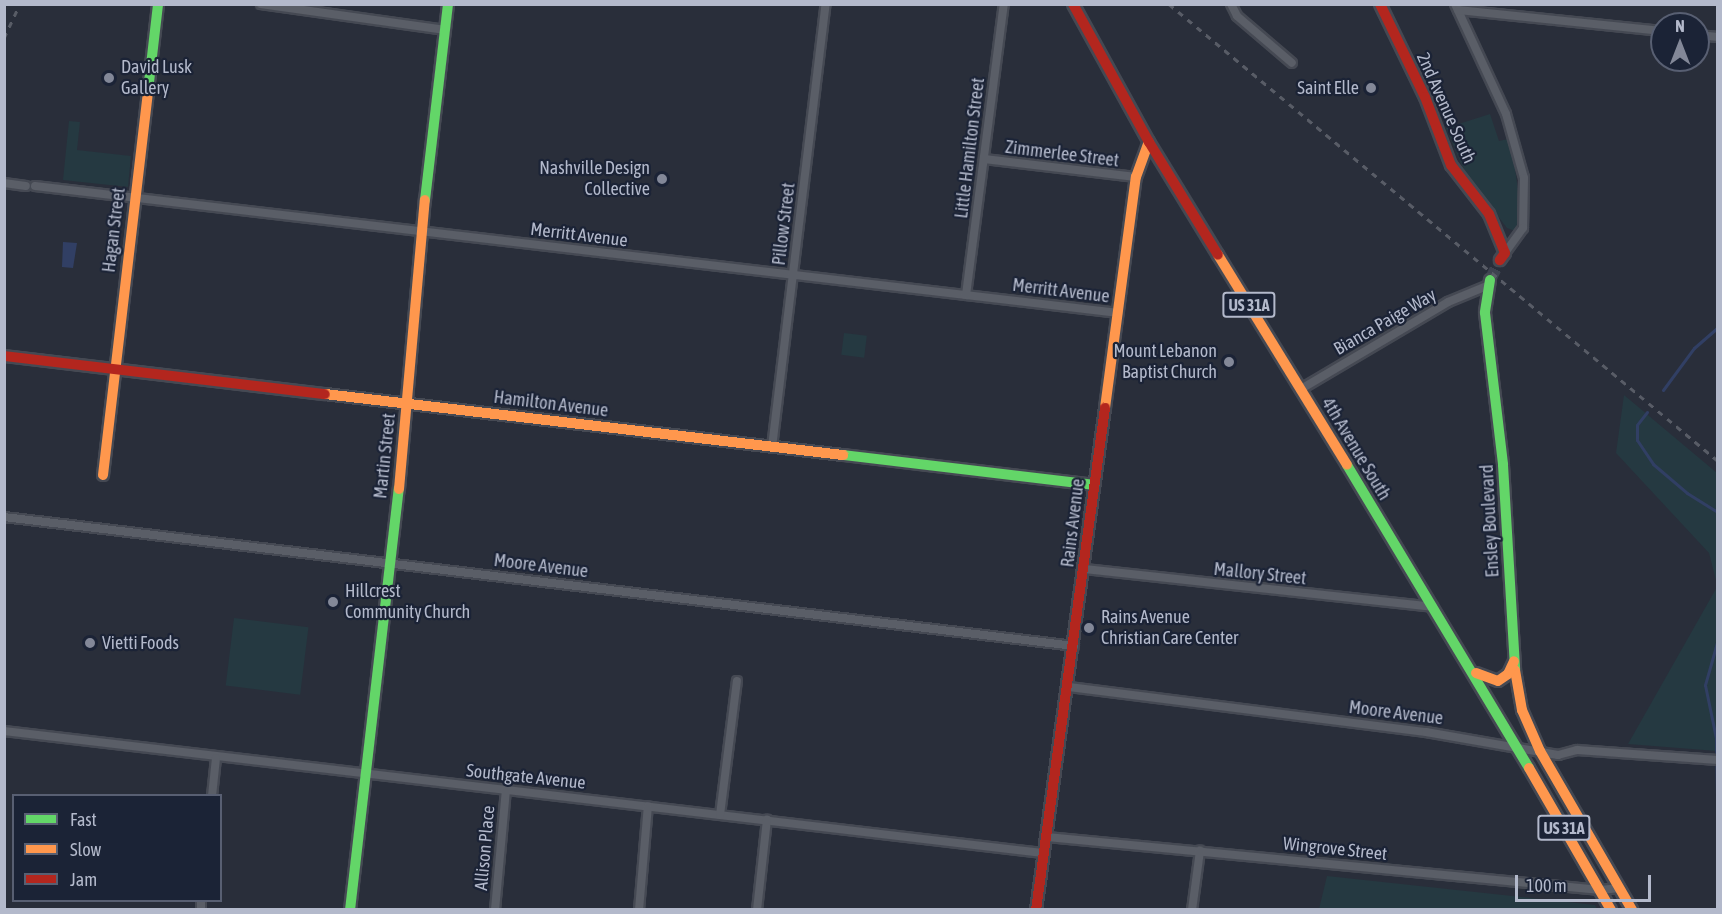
<!DOCTYPE html>
<style>
body{margin:0}
#map{position:relative;width:1722px;height:914px;overflow:hidden;background:#292e3a;font-family:"Asap Condensed",sans-serif}
div>[style]{position:absolute}
.green>*{inset:0;background:#253941;transform-origin:0 0}
.water>*{inset:0;background:#313f64}
.stream>*{height:3px;margin:-1.5px;padding:0 1.5px;transform-origin:1.5px;border-radius:1.5px;background:#313f64}
.primary-tunnel>*{height:12px;margin-top:-6px;transform-origin:0;background:repeating-linear-gradient(90deg,#3e4350 0 12px,transparent 0 18px)}
.roads{filter:drop-shadow(2px 0 #454953) drop-shadow(-2px 0 #454953) drop-shadow(0 2px #454953) drop-shadow(0 -2px #454953)}
.street>*{height:8px;margin:-4px;padding:0 4px;transform-origin:4px;border-radius:4px;background:#5a5e67}
.fast>*{height:10px;margin:-5px;padding:0 5px;transform-origin:5px;border-radius:5px;background:#63d668}
.slow>*{height:10px;margin:-5px;padding:0 5px;transform-origin:5px;border-radius:5px;background:#ff974d}
.jam>*{height:10px;margin:-5px;padding:0 5px;transform-origin:5px;border-radius:5px;background:#b3261e}
.rail>*{height:3px;margin-top:-1.5px;transform-origin:0;background:repeating-linear-gradient(90deg,#585c66 0 6px,transparent 0 12px)}
.dots>*{width:16px;height:16px;translate:-50% -50%;box-sizing:border-box;border:3px solid #1b2336;border-radius:50%}
span{translate:-50% -50%;white-space:nowrap;text-align:center;line-height:1.15;-webkit-text-stroke:4.5px #1b2336;paint-order:stroke}
.shield-label span{padding:2px 4px;background:#1b2336;border:2px solid;border-radius:4px;-webkit-text-stroke-width:0}
.shield-label{font-size:16px;color:#b3b9cb;font-weight:700}
.poi-label{font-size:18px;color:#b3b9cb}
.left{translate:0 -50%;text-align:left}
.right{translate:-100% -50%;text-align:right}
.street-label{font-size:18px;color:#b3b9cb}
.frame{position:absolute;inset:0;border:6px solid #b3b9cb;pointer-events:none}
.legend{position:absolute;left:12px;top:794px;width:210px;height:108px;box-sizing:border-box;background:#1b2336;border:2px solid #585f72;margin:0;padding:8px 10px;list-style:none;font-size:18px;color:#b3b9cb}
.legend li{display:flex;align-items:center;gap:12px;height:30px}
.legend b{width:30px;border:2px solid #585f72}
.north{position:absolute;left:1650px;top:12px;width:60px;height:60px;box-sizing:border-box;background:#1b2336;border:2px solid #585f72;border-radius:50%;rotate:0deg;font-size:16px;font-weight:700;line-height:24px;text-align:center;color:#b3b9cb}
.north::after{content:'';display:block;margin:auto;width:21px;height:27px;background:#838898;clip-path:polygon(50% 0,100% 100%,50% 72%,0 100%)}
.scale{position:absolute;left:1515px;top:875px;width:136px;height:27px;box-sizing:border-box;border:3px solid #b3b9cb;border-top:0;padding-left:8px;font-size:18px;line-height:21px;white-space:nowrap;color:#b3b9cb;-webkit-text-stroke:4px #1b2336;paint-order:stroke}
</style>
<div id="map">
<div class="green">
<div style="clip-path:polygon(1490px 114px,1499px 141px,1508px 139px,1514px 161px,1521px 212px,1515px 231px,1507px 228px,1465px 173px,1446px 128px)"></div>
<div style="clip-path:polygon(69px 121px,80px 122px,77px 150px,131px 156px,128px 187px,63px 180px)"></div>
<div style="left:844px;top:333px;width:23px;height:22px;rotate:7deg"></div>
<div style="clip-path:polygon(1624px 395px,1717px 473px,1717px 584px,1709px 553px,1616px 453px)"></div>
<div style="clip-path:polygon(1717px 587px,1717px 751px,1628px 744px)"></div>
<div style="left:234px;top:618px;width:75px;height:68px;rotate:7deg"></div>
<div style="clip-path:polygon(1327px 876px,1595px 905px,1597px 909px,1319px 909px)"></div>
</div>
<div class="water">
<div style="clip-path:polygon(63px 242px,77px 243px,73px 268px,62px 267px)"></div>
</div>
<div class="stream">
<div style="left:1663px;top:390px;width:52px;rotate:-53.6deg"></div>
<div style="left:1694px;top:348px;width:32px;rotate:-41deg"></div>
<div style="left:1647px;top:412px;width:16px;rotate:128deg"></div>
<div style="left:1637px;top:425px;width:15px;rotate:90deg"></div>
<div style="left:1637px;top:440px;width:29px;rotate:56deg"></div>
<div style="left:1653px;top:464px;width:45px;rotate:40.5deg"></div>
<div style="left:1687px;top:493px;width:36px;rotate:32deg"></div>
<div style="left:1718px;top:639px;width:48px;rotate:105.8deg"></div>
<div style="left:1705px;top:685px;width:54px;rotate:78.3deg"></div>
<div style="left:1716px;top:738px;width:116px;rotate:89deg"></div>
</div>
<div class="primary-tunnel">
<div style="left:1490px;top:280px;width:22px;rotate:-63deg"></div>
</div>
<div class="roads">
<div class="street">
<div style="left:261px;top:4px;width:186px;rotate:8deg"></div>
<div style="left:1231px;top:4px;width:13px;rotate:63deg"></div>
<div style="left:1237px;top:16px;width:72px;rotate:40.5deg"></div>
<div style="left:1455px;top:4px;width:121px;rotate:65.1deg"></div>
<div style="left:1506px;top:114px;width:66px;rotate:74.3deg"></div>
<div style="left:1524px;top:178px;width:50px;rotate:91.1deg"></div>
<div style="left:1523px;top:228px;width:31px;rotate:126deg"></div>
<div style="left:1458px;top:10px;width:205px;rotate:5.9deg"></div>
<div style="left:1698px;top:35px;width:20px;rotate:6deg"></div>
<div style="left:984px;top:159px;width:153px;rotate:6.8deg"></div>
<div style="left:4px;top:183px;width:22px;rotate:8deg"></div>
<div style="left:35px;top:186px;width:1091px;rotate:6.68deg"></div>
<div style="left:966px;top:295px;width:293px;rotate:-82.6deg"></div>
<div style="left:1301px;top:389px;width:171px;rotate:-30.6deg"></div>
<div style="left:1448px;top:302px;width:42px;rotate:-22.3deg"></div>
<div style="left:772px;top:447px;width:446px;rotate:-83.1deg"></div>
<div style="left:4px;top:517px;width:1078px;rotate:6.87deg"></div>
<div style="left:1084px;top:569px;width:351px;rotate:6.2deg"></div>
<div style="left:1069px;top:687px;width:360px;rotate:7.2deg"></div>
<div style="left:1426px;top:732px;width:134px;rotate:9.9deg"></div>
<div style="left:1558px;top:755px;width:20px;rotate:-15deg"></div>
<div style="left:1577px;top:750px;width:141px;rotate:4.1deg"></div>
<div style="left:4px;top:731px;width:1046px;rotate:6.7deg"></div>
<div style="left:212px;top:796px;width:38px;rotate:-84deg"></div>
<div style="left:720px;top:815px;width:135px;rotate:-82.8deg"></div>
<div style="left:1047px;top:837px;width:556px;rotate:5.47deg"></div>
<div style="left:1600px;top:890px;width:20px;rotate:-6deg"></div>
<div style="left:201px;top:910px;width:10px;rotate:-90deg"></div>
<div style="left:495px;top:910px;width:121px;rotate:-84.8deg"></div>
<div style="left:639px;top:910px;width:104px;rotate:-85.1deg"></div>
<div style="left:757px;top:910px;width:91px;rotate:-83.7deg"></div>
<div style="left:1192px;top:910px;width:60px;rotate:-82.3deg"></div>
</div>
<div class="fast">
<div style="left:148px;top:91px;width:88px;rotate:-83.4deg"></div>
<div style="left:425px;top:200px;width:197px;rotate:-83.3deg"></div>
<div style="left:1490px;top:280px;width:33px;rotate:99deg"></div>
<div style="left:1485px;top:313px;width:153px;rotate:83.2deg"></div>
<div style="left:1503px;top:465px;width:205px;rotate:86.6deg"></div>
<div style="left:843px;top:455px;width:253px;rotate:6.8deg"></div>
<div style="left:1347px;top:465px;width:353px;rotate:59deg"></div>
<div style="left:350px;top:910px;width:424px;rotate:-83.4deg"></div>
</div>
<div class="slow">
<div style="left:1218px;top:255px;width:246px;rotate:58.4deg"></div>
<div style="left:325px;top:394px;width:522px;rotate:6.72deg"></div>
<div style="left:1105px;top:408px;width:233px;rotate:-82.4deg"></div>
<div style="left:1136px;top:177px;width:37px;rotate:-70deg"></div>
<div style="left:103px;top:475px;width:387px;rotate:-83.3deg"></div>
<div style="left:399px;top:489px;width:290px;rotate:-84.9deg"></div>
<div style="left:1515px;top:670px;width:41px;rotate:80.1deg"></div>
<div style="left:1522px;top:710px;width:45px;rotate:66.3deg"></div>
<div style="left:1540px;top:751px;width:184px;rotate:59.9deg"></div>
<div style="left:1476px;top:673px;width:23px;rotate:20deg"></div>
<div style="left:1498px;top:681px;width:12px;rotate:-35deg"></div>
<div style="left:1508px;top:674px;width:14px;rotate:-65deg"></div>
<div style="left:1529px;top:768px;width:164px;rotate:60deg"></div>
</div>
<div class="jam">
<div style="left:1073px;top:4px;width:158px;rotate:61.2deg"></div>
<div style="left:1149px;top:142px;width:132px;rotate:58.6deg"></div>
<div style="left:1380px;top:4px;width:103px;rotate:64.2deg"></div>
<div style="left:1425px;top:97px;width:73px;rotate:69.1deg"></div>
<div style="left:1451px;top:165px;width:62px;rotate:52.2deg"></div>
<div style="left:1489px;top:214px;width:42px;rotate:67.7deg"></div>
<div style="left:1505px;top:253px;width:9px;rotate:126deg"></div>
<div style="left:4px;top:356px;width:323px;rotate:6.8deg"></div>
<div style="left:1036px;top:910px;width:507px;rotate:-82.17deg"></div>
</div>
</div>
<div class="rail">
<div style="left:1169px;top:4px;width:714px;rotate:39.77deg"></div>
<div style="left:4px;top:38px;width:38px;rotate:-65deg"></div>
</div>
<div class="dots">
<div style="left:109px;top:78px;background:#838898"></div>
<div style="left:1371px;top:88px;background:#838898"></div>
<div style="left:662px;top:179px;background:#838898"></div>
<div style="left:1229px;top:362px;background:#838898"></div>
<div style="left:333px;top:602px;background:#838898"></div>
<div style="left:1089px;top:628px;background:#838898"></div>
<div style="left:90px;top:643px;background:#838898"></div>
</div>
<div class="shield-label">
<span style="left:1249px;top:305px">US 31A</span>
<span style="left:1564px;top:828px">US 31A</span>
</div>
<div class="poi-label">
<span class="left" style="left:121px;top:78px">David Lusk<br>Gallery</span>
<span class="right" style="left:1359px;top:88px">Saint Elle</span>
<span class="right" style="left:650px;top:179px">Nashville Design<br>Collective</span>
<span class="right" style="left:1217px;top:362px">Mount Lebanon<br>Baptist Church</span>
<span class="left" style="left:345px;top:602px">Hillcrest<br>Community Church</span>
<span class="left" style="left:1101px;top:628px">Rains Avenue<br>Christian Care Center</span>
<span class="left" style="left:102px;top:643px">Vietti Foods</span>
</div>
<div class="street-label">
<span style="left:1446px;top:108px;rotate:66deg">2nd Avenue South</span>
<span style="left:970px;top:148px;rotate:-83deg">Little Hamilton Street</span>
<span style="left:1062px;top:154px;rotate:7deg">Zimmerlee Street</span>
<span style="left:784px;top:224px;rotate:-83deg">Pillow Street</span>
<span style="left:114px;top:230px;rotate:-83deg">Hagan Street</span>
<span style="left:579px;top:235px;rotate:7deg">Merritt Avenue</span>
<span style="left:1061px;top:291px;rotate:7deg">Merritt Avenue</span>
<span style="left:1385px;top:322px;rotate:-30deg">Bianca Paige Way</span>
<span style="left:551px;top:404px;rotate:7deg">Hamilton Avenue</span>
<span style="left:1356px;top:449px;rotate:59deg">4th Avenue South</span>
<span style="left:385px;top:456px;rotate:-84deg">Martin Street</span>
<span style="left:1490px;top:521px;rotate:-93deg">Ensley Boulevard</span>
<span style="left:1073px;top:523px;rotate:-83deg">Rains Avenue</span>
<span style="left:541px;top:566px;rotate:7deg">Moore Avenue</span>
<span style="left:1260px;top:574px;rotate:6deg">Mallory Street</span>
<span style="left:1396px;top:713px;rotate:7deg">Moore Avenue</span>
<span style="left:526px;top:777px;rotate:6deg">Southgate Avenue</span>
<span style="left:485px;top:848px;rotate:-85deg">Allison Place</span>
<span style="left:1335px;top:849px;rotate:6deg">Wingrove Street</span>
</div>
<div class="frame"></div>
<ul class="legend">
<li><b style="height:8px;background:#63d668"></b>Fast</li>
<li><b style="height:8px;background:#ff974d"></b>Slow</li>
<li><b style="height:8px;background:#b3261e"></b>Jam</li>
</ul>
<div class="north">N</div>
<div class="scale">100 m</div>
</div>
